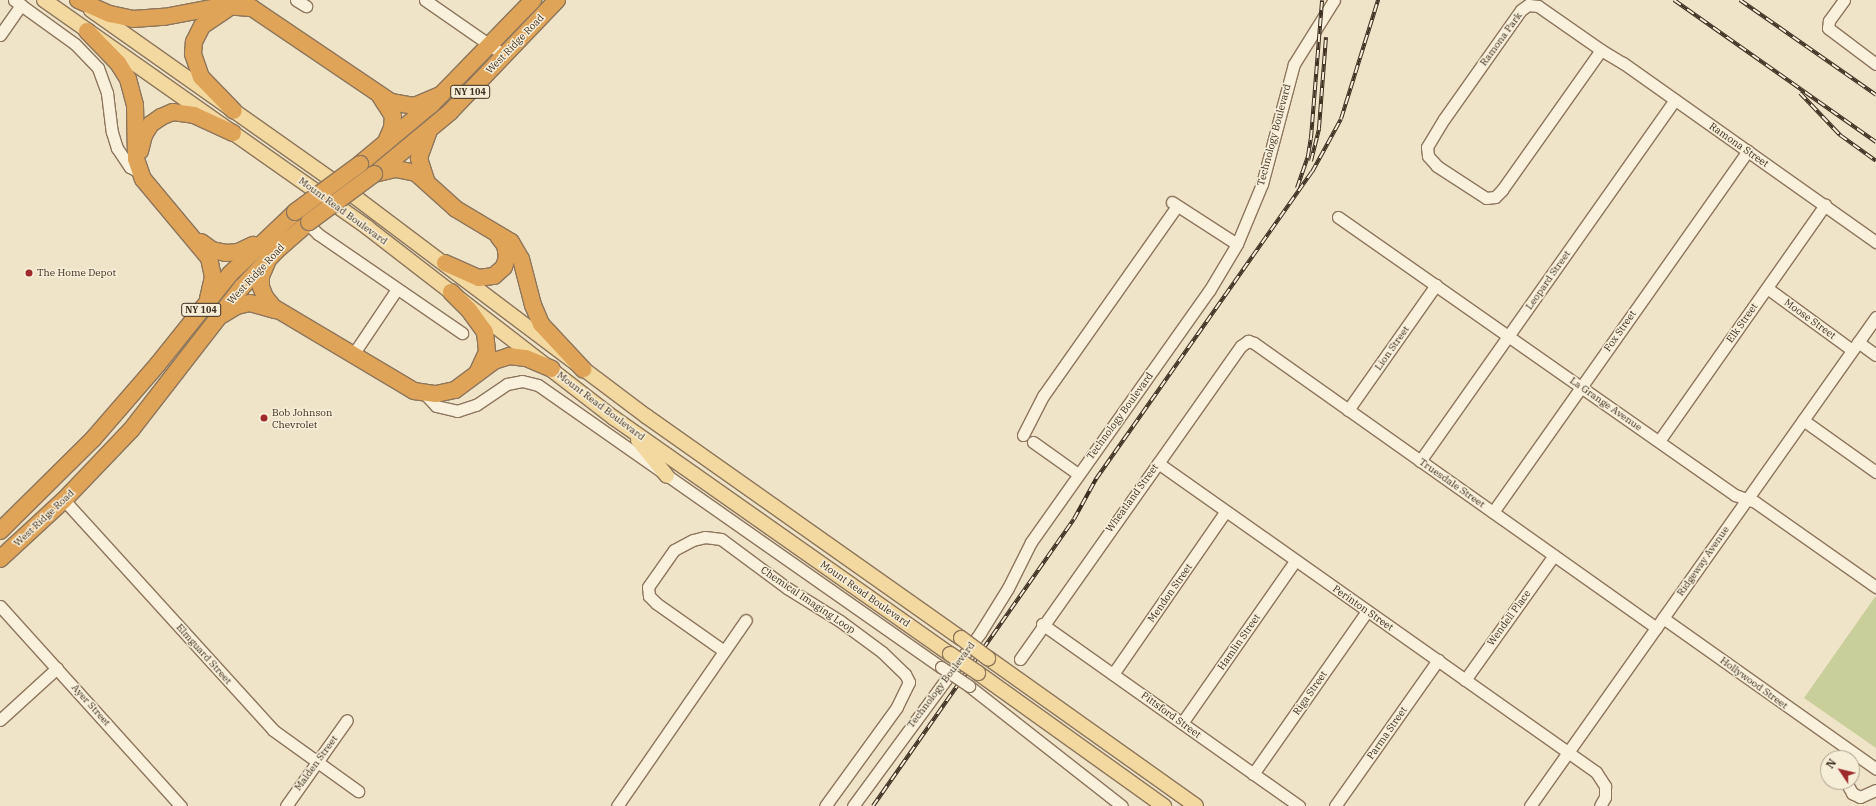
<!DOCTYPE html>
<style>
body{margin:0}
#map{position:relative;width:1876px;height:806px;overflow:hidden;background:#f0e4c8;font-family:"IBM Plex Serif",serif}
div>[style]{position:absolute}
.green>*{inset:0;background:#c9cf9b}
.roads{filter:drop-shadow(1px 0 #8d765c) drop-shadow(-1px 0 #8d765c) drop-shadow(0 1px #8d765c) drop-shadow(0 -1px #8d765c)}
.minor>*{height:11px;margin:-5.5px;padding:0 5.5px;transform-origin:5.5px;border-radius:5.5px;background:#faf1dc}
.major>*{height:14px;margin:-7px;padding:0 7px;transform-origin:7px;border-radius:7px;background:#f3d9a0}
.highway>*{height:16px;margin:-8px;padding:0 8px;transform-origin:8px;border-radius:8px;background:#e0a458}
.rail>*{height:4px;margin-top:-2px;transform-origin:0;background:repeating-linear-gradient(90deg,#f7eed8 0 8px,#3d2e20 0 16px);box-sizing:border-box;border-block:1px solid #3d2e20}
.bridges{filter:drop-shadow(1px 0 #8d765c) drop-shadow(-1px 0 #8d765c) drop-shadow(0 1px #8d765c) drop-shadow(0 -1px #8d765c)}
.minor-bridge>*{height:11px;margin:-5.5px;padding:0 5.5px;transform-origin:5.5px;border-radius:5.5px;background:#faf1dc}
.major-bridge>*{height:14px;margin:-7px;padding:0 7px;transform-origin:7px;border-radius:7px;background:#f3d9a0}
.highway-bridge>*{height:16px;margin:-8px;padding:0 8px;transform-origin:8px;border-radius:8px;background:#e0a458}
.dots>*{width:11px;height:11px;translate:-50% -50%;box-sizing:border-box;border:2px solid #f7eed8;border-radius:50%}
span{translate:-50% -50%;white-space:nowrap;text-align:center;line-height:1.15;-webkit-text-stroke:3px #f7eed8;paint-order:stroke}
.shield-label span{padding:1px 3px;background:#f7eed8;border:1px solid;border-radius:3px;-webkit-text-stroke-width:0}
.shield-label{font-size:9px;color:#3d2e20;font-weight:700}
.street-label{font-size:10px;color:#3d2e20}
.poi-label{font-size:10px;color:#3d2e20}
.left{translate:0 -50%;text-align:left}
.north{position:absolute;left:1820px;top:750px;width:40px;height:40px;box-sizing:border-box;background:#f7eed8;border:1px solid #ada18e;border-radius:50%;rotate:305deg;font-size:11px;font-weight:700;line-height:16px;text-align:center;color:#3d2e20}
.north::after{content:'';display:block;margin:auto;width:14px;height:18px;background:#9e2a2b;clip-path:polygon(50% 0,100% 100%,50% 72%,0 100%)}
</style>
<div id="map">
<div class="green">
<div style="clip-path:polygon(1875px 597px,1876px 597px,1876px 748px,1804px 698px)"></div>
</div>
<div class="roads">
<div class="minor">
<div style="left:14px;top:0;width:75px;rotate:35.8deg"></div>
<div style="left:75px;top:44px;width:33px;rotate:46deg"></div>
<div style="left:98px;top:68px;width:27px;rotate:70deg"></div>
<div style="left:107px;top:93px;width:39px;rotate:83deg"></div>
<div style="left:112px;top:132px;width:17px;rotate:73deg"></div>
<div style="left:117px;top:148px;width:23px;rotate:56deg"></div>
<div style="left:130px;top:167px;width:11px;rotate:27deg"></div>
<div style="left:296px;top:0;width:12px;rotate:31deg"></div>
<div style="left:425px;top:0;width:96px;rotate:34.8deg"></div>
<div style="left:1844px;top:0;width:26px;rotate:126deg"></div>
<div style="left:1829px;top:21px;width:7px;rotate:98deg"></div>
<div style="left:1828px;top:28px;width:60px;rotate:36.9deg"></div>
<div style="left:1528px;top:5px;width:10px;rotate:6deg"></div>
<div style="left:1538px;top:6px;width:77px;rotate:34.9deg"></div>
<div style="left:1601px;top:50px;width:171px;rotate:125.3deg"></div>
<div style="left:1502px;top:190px;width:10px;rotate:135deg"></div>
<div style="left:1495px;top:197px;width:9px;rotate:174deg"></div>
<div style="left:1486px;top:198px;width:59px;rotate:-146.9deg"></div>
<div style="left:1437px;top:166px;width:13px;rotate:-132deg"></div>
<div style="left:1428px;top:156px;width:9px;rotate:-96deg"></div>
<div style="left:1427px;top:147px;width:33px;rotate:-59deg"></div>
<div style="left:1444px;top:119px;width:133px;rotate:-54.8deg"></div>
<div style="left:1521px;top:10px;width:9px;rotate:-36deg"></div>
<div style="left:0;top:35px;width:37px;rotate:-55deg"></div>
<div style="left:1601px;top:50px;width:26px;rotate:31deg"></div>
<div style="left:1623px;top:63px;width:310px;rotate:35.3deg"></div>
<div style="left:1172px;top:202px;width:77px;rotate:32.9deg"></div>
<div style="left:1338px;top:217px;width:485px;rotate:35deg"></div>
<div style="left:1735px;top:495px;width:21px;rotate:19deg"></div>
<div style="left:1755px;top:502px;width:148px;rotate:35.1deg"></div>
<div style="left:308px;top:224px;width:14px;rotate:45deg"></div>
<div style="left:318px;top:234px;width:175px;rotate:34.5deg"></div>
<div style="left:1767px;top:288px;width:105px;rotate:36.1deg"></div>
<div style="left:1858px;top:342px;width:22px;rotate:36deg"></div>
<div style="left:352px;top:356px;width:81px;rotate:-56.1deg"></div>
<div style="left:425px;top:394px;width:16px;rotate:47deg"></div>
<div style="left:436px;top:406px;width:22px;rotate:13deg"></div>
<div style="left:457px;top:411px;width:20px;rotate:-18deg"></div>
<div style="left:476px;top:405px;width:37px;rotate:-34deg"></div>
<div style="left:507px;top:384px;width:15px;rotate:-11deg"></div>
<div style="left:522px;top:381px;width:16px;rotate:14deg"></div>
<div style="left:538px;top:385px;width:492px;rotate:35deg"></div>
<div style="left:1348px;top:410px;width:153px;rotate:-54.9deg"></div>
<div style="left:1803px;top:420px;width:90px;rotate:35.5deg"></div>
<div style="left:1023px;top:435px;width:44px;rotate:-62.9deg"></div>
<div style="left:1043px;top:396px;width:232px;rotate:-54.8deg"></div>
<div style="left:1659px;top:441px;width:289px;rotate:-54.9deg"></div>
<div style="left:1033px;top:442px;width:55px;rotate:35.4deg"></div>
<div style="left:1420px;top:461px;width:442px;rotate:-54.8deg"></div>
<div style="left:1158px;top:463px;width:536px;rotate:35.2deg"></div>
<div style="left:1596px;top:772px;width:17px;rotate:57deg"></div>
<div style="left:1605px;top:786px;width:11px;rotate:90deg"></div>
<div style="left:1605px;top:797px;width:10px;rotate:119deg"></div>
<div style="left:64px;top:500px;width:311px;rotate:47.7deg"></div>
<div style="left:273px;top:730px;width:105px;rotate:35.7deg"></div>
<div style="left:1493px;top:512px;width:442px;rotate:-54.8deg"></div>
<div style="left:0;top:606px;width:270px;rotate:47.9deg"></div>
<div style="left:1663px;top:618px;width:261px;rotate:35.3deg"></div>
<div style="left:1042px;top:624px;width:315px;rotate:35.3deg"></div>
<div style="left:724px;top:651px;width:83px;rotate:-144.8deg"></div>
<div style="left:656px;top:603px;width:10px;rotate:-135deg"></div>
<div style="left:649px;top:596px;width:9px;rotate:-96deg"></div>
<div style="left:648px;top:587px;width:45px;rotate:-54.9deg"></div>
<div style="left:674px;top:550px;width:21px;rotate:-28deg"></div>
<div style="left:693px;top:540px;width:12px;rotate:-14deg"></div>
<div style="left:705px;top:537px;width:16px;rotate:7deg"></div>
<div style="left:721px;top:539px;width:82px;rotate:36.6deg"></div>
<div style="left:787px;top:588px;width:62px;rotate:31.9deg"></div>
<div style="left:840px;top:621px;width:52px;rotate:36.4deg"></div>
<div style="left:882px;top:652px;width:32px;rotate:44deg"></div>
<div style="left:905px;top:674px;width:9px;rotate:63deg"></div>
<div style="left:909px;top:682px;width:28px;rotate:116deg"></div>
<div style="left:897px;top:707px;width:122px;rotate:126deg"></div>
<div style="left:1020px;top:659px;width:383px;rotate:-54.8deg"></div>
<div style="left:1241px;top:346px;width:9px;rotate:-36deg"></div>
<div style="left:1248px;top:341px;width:6px;rotate:18deg"></div>
<div style="left:1254px;top:343px;width:493px;rotate:35.3deg"></div>
<div style="left:1113px;top:674px;width:198px;rotate:-55.3deg"></div>
<div style="left:1465px;top:680px;width:153px;rotate:-54.5deg"></div>
<div style="left:969px;top:686px;width:194px;rotate:38.1deg"></div>
<div style="left:0;top:720px;width:77px;rotate:-42.4deg"></div>
<div style="left:1182px;top:723px;width:198px;rotate:-55.1deg"></div>
<div style="left:1253px;top:774px;width:199px;rotate:-55deg"></div>
<div style="left:1846px;top:782px;width:13px;rotate:61deg"></div>
<div style="left:1852px;top:793px;width:9px;rotate:27deg"></div>
<div style="left:1860px;top:797px;width:17px;rotate:-24deg"></div>
<div style="left:286px;top:806px;width:105px;rotate:-54.7deg"></div>
<div style="left:617px;top:806px;width:226px;rotate:-55.3deg"></div>
<div style="left:853px;top:806px;width:215px;rotate:-53.7deg"></div>
<div style="left:980px;top:633px;width:53px;rotate:-58.1deg"></div>
<div style="left:1008px;top:588px;width:51px;rotate:-63.4deg"></div>
<div style="left:1031px;top:542px;width:308px;rotate:-54.7deg"></div>
<div style="left:1209px;top:291px;width:55px;rotate:-59.2deg"></div>
<div style="left:1237px;top:244px;width:65px;rotate:-67.4deg"></div>
<div style="left:1262px;top:184px;width:124px;rotate:-75.1deg"></div>
<div style="left:1294px;top:64px;width:75px;rotate:-58deg"></div>
<div style="left:1335px;top:806px;width:179px;rotate:-54.8deg"></div>
<div style="left:1530px;top:806px;width:599px;rotate:-54.72deg"></div>
</div>
<div class="major">
<div style="left:44px;top:0;width:396px;rotate:35.1deg"></div>
<div style="left:368px;top:228px;width:311px;rotate:37.7deg"></div>
<div style="left:614px;top:418px;width:411px;rotate:35.1deg"></div>
<div style="left:91px;top:10px;width:307px;rotate:35.2deg"></div>
<div style="left:342px;top:187px;width:381px;rotate:37deg"></div>
<div style="left:646px;top:416px;width:385px;rotate:35.2deg"></div>
<div style="left:638px;top:440px;width:46px;rotate:51.1deg"></div>
<div style="left:988px;top:658px;width:255px;rotate:35.4deg"></div>
<div style="left:978px;top:673px;width:229px;rotate:35.6deg"></div>
</div>
<div class="highway">
<div style="left:78px;top:0;width:35px;rotate:24deg"></div>
<div style="left:110px;top:14px;width:24px;rotate:12deg"></div>
<div style="left:133px;top:19px;width:31px;rotate:-4deg"></div>
<div style="left:164px;top:17px;width:60px;rotate:-10.6deg"></div>
<div style="left:223px;top:6px;width:29px;rotate:4deg"></div>
<div style="left:252px;top:8px;width:168px;rotate:34.1deg"></div>
<div style="left:391px;top:102px;width:23px;rotate:10deg"></div>
<div style="left:414px;top:106px;width:30px;rotate:-23deg"></div>
<div style="left:227px;top:9px;width:30px;rotate:146deg"></div>
<div style="left:202px;top:26px;width:18px;rotate:117deg"></div>
<div style="left:194px;top:42px;width:12px;rotate:95deg"></div>
<div style="left:193px;top:54px;width:24px;rotate:71deg"></div>
<div style="left:201px;top:77px;width:47px;rotate:45.9deg"></div>
<div style="left:87px;top:31px;width:45px;rotate:45.9deg"></div>
<div style="left:118px;top:63px;width:19px;rotate:58deg"></div>
<div style="left:128px;top:79px;width:27px;rotate:75deg"></div>
<div style="left:135px;top:105px;width:54px;rotate:88.9deg"></div>
<div style="left:136px;top:159px;width:21px;rotate:71deg"></div>
<div style="left:143px;top:179px;width:103px;rotate:50.1deg"></div>
<div style="left:209px;top:258px;width:19px;rotate:78deg"></div>
<div style="left:213px;top:277px;width:22px;rotate:103deg"></div>
<div style="left:380px;top:96px;width:24px;rotate:57deg"></div>
<div style="left:393px;top:116px;width:12px;rotate:95deg"></div>
<div style="left:392px;top:128px;width:17px;rotate:114deg"></div>
<div style="left:140px;top:151px;width:16px;rotate:-76deg"></div>
<div style="left:144px;top:135px;width:13px;rotate:-58deg"></div>
<div style="left:151px;top:124px;width:12px;rotate:-35deg"></div>
<div style="left:161px;top:117px;width:13px;rotate:-23deg"></div>
<div style="left:173px;top:112px;width:21px;rotate:8deg"></div>
<div style="left:194px;top:115px;width:43px;rotate:24.8deg"></div>
<div style="left:360px;top:164px;width:94px;rotate:-39.8deg"></div>
<div style="left:432px;top:104px;width:145px;rotate:-45.8deg"></div>
<div style="left:380px;top:170px;width:91px;rotate:-39.6deg"></div>
<div style="left:450px;top:112px;width:155px;rotate:-46.3deg"></div>
<div style="left:374px;top:174px;width:23px;rotate:-13deg"></div>
<div style="left:396px;top:169px;width:20px;rotate:11deg"></div>
<div style="left:416px;top:173px;width:54px;rotate:42deg"></div>
<div style="left:456px;top:209px;width:64px;rotate:31deg"></div>
<div style="left:511px;top:242px;width:20px;rotate:60deg"></div>
<div style="left:521px;top:259px;width:48px;rotate:75.4deg"></div>
<div style="left:533px;top:305px;width:21px;rotate:67deg"></div>
<div style="left:541px;top:324px;width:62px;rotate:47deg"></div>
<div style="left:426px;top:180px;width:23px;rotate:-108deg"></div>
<div style="left:419px;top:158px;width:27px;rotate:-70deg"></div>
<div style="left:201px;top:242px;width:14px;rotate:36deg"></div>
<div style="left:212px;top:250px;width:14px;rotate:12deg"></div>
<div style="left:226px;top:253px;width:12px;rotate:-5deg"></div>
<div style="left:238px;top:252px;width:17px;rotate:-25deg"></div>
<div style="left:267px;top:262px;width:15px;rotate:113deg"></div>
<div style="left:261px;top:276px;width:11px;rotate:90deg"></div>
<div style="left:261px;top:287px;width:11px;rotate:68deg"></div>
<div style="left:265px;top:297px;width:13px;rotate:51deg"></div>
<div style="left:273px;top:307px;width:164px;rotate:30.8deg"></div>
<div style="left:414px;top:391px;width:22px;rotate:8deg"></div>
<div style="left:436px;top:394px;width:19px;rotate:-12deg"></div>
<div style="left:455px;top:390px;width:49px;rotate:-36.6deg"></div>
<div style="left:494px;top:361px;width:16px;rotate:-18deg"></div>
<div style="left:509px;top:356px;width:17px;rotate:7deg"></div>
<div style="left:526px;top:358px;width:28px;rotate:23deg"></div>
<div style="left:445px;top:263px;width:37px;rotate:24deg"></div>
<div style="left:479px;top:278px;width:15px;rotate:-8deg"></div>
<div style="left:494px;top:276px;width:13px;rotate:-42deg"></div>
<div style="left:504px;top:267px;width:10px;rotate:-73deg"></div>
<div style="left:507px;top:257px;width:12px;rotate:-99deg"></div>
<div style="left:505px;top:245px;width:11px;rotate:-128deg"></div>
<div style="left:451px;top:292px;width:25px;rotate:45deg"></div>
<div style="left:469px;top:310px;width:27px;rotate:54deg"></div>
<div style="left:485px;top:332px;width:20px;rotate:84deg"></div>
<div style="left:487px;top:352px;width:23px;rotate:115deg"></div>
<div style="left:222px;top:315px;width:17px;rotate:-31deg"></div>
<div style="left:237px;top:306px;width:13px;rotate:-13deg"></div>
<div style="left:250px;top:303px;width:26px;rotate:16deg"></div>
<div style="left:0;top:531px;width:131px;rotate:-44.7deg"></div>
<div style="left:93px;top:439px;width:99px;rotate:-49.1deg"></div>
<div style="left:158px;top:364px;width:115px;rotate:-51.3deg"></div>
<div style="left:230px;top:274px;width:90px;rotate:-43.6deg"></div>
<div style="left:0;top:559px;width:87px;rotate:-42.7deg"></div>
<div style="left:64px;top:500px;width:97px;rotate:-46.3deg"></div>
<div style="left:131px;top:430px;width:181px;rotate:-52.2deg"></div>
<div style="left:242px;top:287px;width:50px;rotate:-46.6deg"></div>
<div style="left:276px;top:251px;width:44px;rotate:-41.3deg"></div>
</div>
</div>
<div class="rail">
<div style="left:1674px;top:0;width:247px;rotate:35.1deg"></div>
<div style="left:1740px;top:0;width:166px;rotate:34.9deg"></div>
<div style="left:1800px;top:93px;width:58px;rotate:46.4deg"></div>
<div style="left:1840px;top:135px;width:44px;rotate:35.8deg"></div>
<div style="left:1311px;top:161px;width:34px;rotate:-76deg"></div>
<div style="left:1319px;top:128px;width:91px;rotate:-85.6deg"></div>
<div style="left:1297px;top:188px;width:34px;rotate:-71deg"></div>
<div style="left:1308px;top:156px;width:18px;rotate:-81deg"></div>
<div style="left:1311px;top:138px;width:138px;rotate:-85.4deg"></div>
<div style="left:873px;top:806px;width:350px;rotate:-55deg"></div>
<div style="left:1074px;top:519px;width:46px;rotate:-61.2deg"></div>
<div style="left:1096px;top:479px;width:375px;rotate:-54.9deg"></div>
<div style="left:1312px;top:172px;width:60px;rotate:-61.3deg"></div>
<div style="left:1341px;top:119px;width:125px;rotate:-72.7deg"></div>
</div>
<div class="bridges">
<div class="minor-bridge">
<div style="left:941px;top:667px;width:34px;rotate:34deg"></div>
</div>
<div class="major-bridge">
<div style="left:961px;top:638px;width:34px;rotate:37deg"></div>
<div style="left:950px;top:654px;width:34px;rotate:34deg"></div>
</div>
<div class="highway-bridge">
<div style="left:295px;top:212px;width:81px;rotate:-36.4deg"></div>
<div style="left:309px;top:222px;width:81px;rotate:-36.4deg"></div>
</div>
</div>
<div class="dots">
<div style="left:29px;top:273px;background:#9e2a2b"></div>
<div style="left:264px;top:418px;background:#9e2a2b"></div>
</div>
<div class="shield-label">
<span style="left:470px;top:92px">NY 104</span>
<span style="left:201px;top:310px">NY 104</span>
</div>
<div class="street-label">
<span style="left:1501px;top:39px;rotate:-54deg">Ramona Park</span>
<span style="left:515px;top:44px;rotate:-46deg">West Ridge Road</span>
<span style="left:1274px;top:135px;rotate:-75deg">Technology Boulevard</span>
<span style="left:1739px;top:145px;rotate:35deg">Ramona Street</span>
<span style="left:343px;top:211px;rotate:36deg">Mount Read Boulevard</span>
<span style="left:256px;top:274px;rotate:-47deg">West Ridge Road</span>
<span style="left:1548px;top:280px;rotate:-55deg">Leopard Street</span>
<span style="left:1810px;top:319px;rotate:36deg">Moose Street</span>
<span style="left:1742px;top:323px;rotate:-55deg">Elk Street</span>
<span style="left:1620px;top:331px;rotate:-55deg">Fox Street</span>
<span style="left:1392px;top:348px;rotate:-55deg">Lion Street</span>
<span style="left:1606px;top:404px;rotate:35deg">La Grange Avenue</span>
<span style="left:601px;top:406px;rotate:37deg">Mount Read Boulevard</span>
<span style="left:1120px;top:416px;rotate:-54deg">Technology Boulevard</span>
<span style="left:1452px;top:483px;rotate:35deg">Truesdale Street</span>
<span style="left:1132px;top:498px;rotate:-54deg">Wheatland Street</span>
<span style="left:44px;top:518px;rotate:-43deg">West Ridge Road</span>
<span style="left:1703px;top:561px;rotate:-55deg">Ridgeway Avenue</span>
<span style="left:1170px;top:593px;rotate:-55deg">Mendon Street</span>
<span style="left:865px;top:594px;rotate:35deg">Mount Read Boulevard</span>
<span style="left:808px;top:600px;rotate:34deg">Chemical Imaging Loop</span>
<span style="left:1363px;top:608px;rotate:35deg">Perinton Street</span>
<span style="left:1509px;top:618px;rotate:-54deg">Wendell Place</span>
<span style="left:1239px;top:642px;rotate:-55deg">Hamlin Street</span>
<span style="left:204px;top:654px;rotate:48deg">Elmguard Street</span>
<span style="left:1754px;top:683px;rotate:36deg">Hollywood Street</span>
<span style="left:941px;top:685px;rotate:-53deg">Technology Boulevard</span>
<span style="left:1310px;top:693px;rotate:-55deg">Riga Street</span>
<span style="left:91px;top:705px;rotate:48deg">Ayer Street</span>
<span style="left:1171px;top:715px;rotate:36deg">Pittsford Street</span>
<span style="left:1387px;top:733px;rotate:-55deg">Parma Street</span>
<span style="left:316px;top:763px;rotate:-54deg">Malden Street</span>
</div>
<div class="poi-label">
<span class="left" style="left:37px;top:273px">The Home Depot</span>
<span class="left" style="left:272px;top:418px">Bob Johnson<br>Chevrolet</span>
</div>
<div class="north">N</div>
</div>
